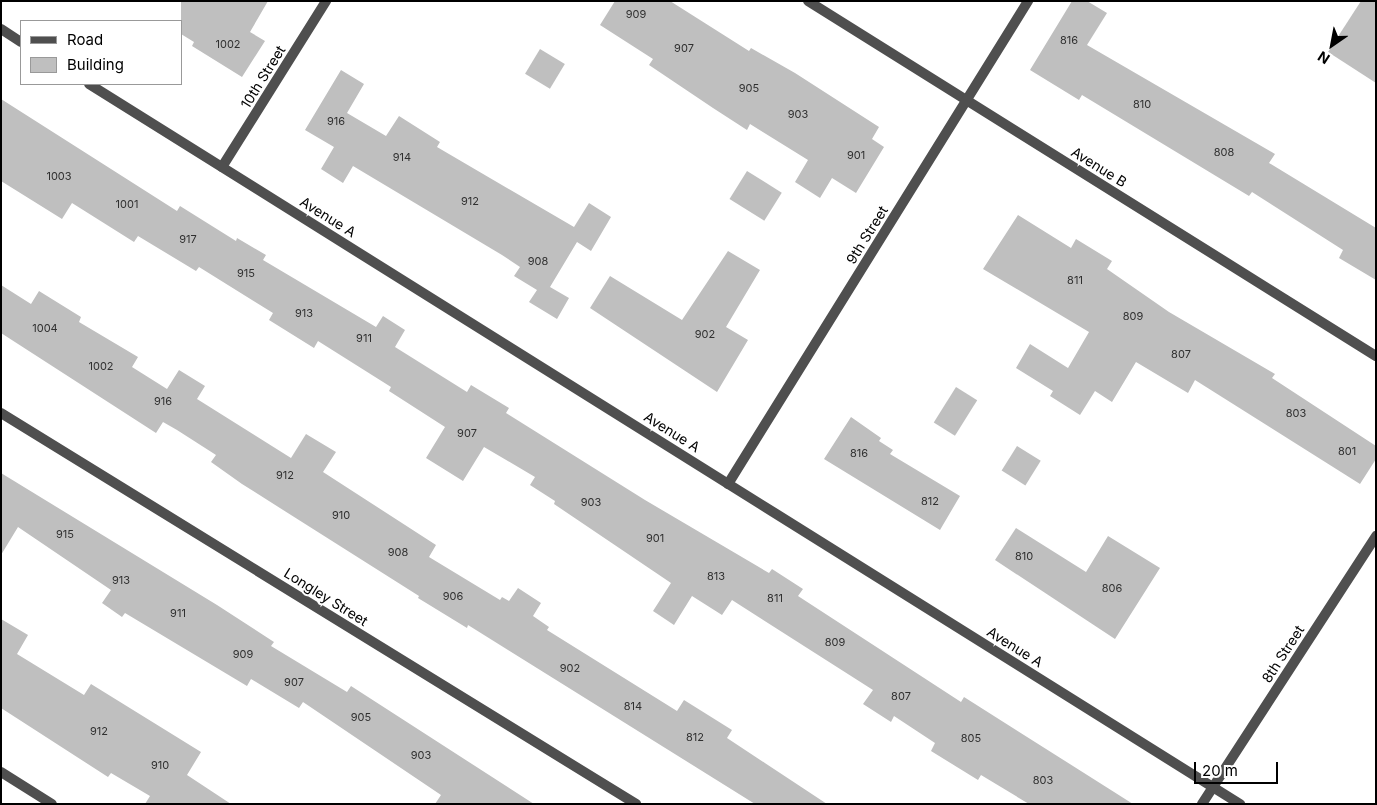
<!DOCTYPE html>
<style>
body{margin:0}
#map{position:relative;width:1377px;height:805px;overflow:hidden;background:#fff;font-family:Inter,sans-serif}
div>[style]{position:absolute}
.building>*{inset:0;background:#bfbfbf;transform-origin:0 0}
.minor>*{height:10px;margin:-5px;padding:0 5px;transform-origin:5px;border-radius:5px;background:#4f4f4f}
.tertiary>*{height:10px;margin:-5px;padding:0 5px;transform-origin:5px;border-radius:5px;background:#4f4f4f}
span{translate:-50% -50%;white-space:nowrap;text-align:center;line-height:1.15;-webkit-text-stroke:4px #fff;paint-order:stroke}
.number-label{font-size:11px;color:#303030}
.number-label span{-webkit-text-stroke-width:0}
.street-label{font-size:14px;color:#000}
.frame{position:absolute;inset:0;border:2px solid #000;pointer-events:none}
.legend{position:absolute;left:20px;top:20px;width:162px;height:65px;box-sizing:border-box;background:#fff;border:1px solid #999;margin:0;padding:6px 9px;list-style:none;font-size:15px;color:#000}
.legend li{display:flex;align-items:center;gap:10px;height:25px}
.legend b{width:25px;border:1px solid #999}
.north{position:absolute;left:1307px;top:20px;width:50px;height:50px;-webkit-text-stroke:4px #fff;paint-order:stroke;rotate:213deg;font-size:14px;font-weight:700;line-height:20px;text-align:center;color:#000}
.north::after{content:'';display:block;margin:auto;width:18px;height:22px;background:#000;clip-path:polygon(50% 0,100% 100%,50% 72%,0 100%)}
.scale{position:absolute;left:1194px;top:762px;width:84px;height:22px;box-sizing:border-box;border:2px solid #000;border-top:0;padding-left:6px;font-size:15px;line-height:18px;white-space:nowrap;color:#000;-webkit-text-stroke:4px #fff;paint-order:stroke}
</style>
<div id="map">
<div class="building">
<div style="clip-path:polygon(181px 1px,268px 1px,250px 32px,265px 41px,242px 77px,192px 46px,194px 42px,181px 34px)"></div>
<div style="clip-path:polygon(615px 1px,670px 1px,749px 51px,751px 48px,795px 73px,879px 127px,872px 139px,884px 147px,856px 193px,832px 178px,820px 198px,795px 182px,808px 160px,750px 124px,747px 130px,713px 108px,649px 65px,653px 59px,600px 25px)"></div>
<div style="clip-path:polygon(1072px 1px,1087px 1px,1107px 13px,1087px 45px,1275px 154px,1269px 163px,1376px 228px,1376px 280px,1339px 258px,1343px 250px,1252px 192px,1249px 196px,1082px 95px,1079px 100px,1030px 70px)"></div>
<div style="clip-path:polygon(1361px 1px,1376px 1px,1376px 83px,1328px 52px)"></div>
<div style="left:540px;top:49px;width:29px;height:29px;rotate:31deg"></div>
<div style="clip-path:polygon(341px 70px,364px 84px,347px 113px,386px 136px,399px 116px,440px 142px,437px 147px,574px 227px,589px 203px,611px 217px,591px 251px,577px 242px,550px 287px,569px 298px,557px 319px,529px 302px,537px 290px,514px 276px,520px 267px,502px 255px,353px 166px,343px 183px,321px 169px,334px 147px,305px 130px)"></div>
<div style="clip-path:polygon(1px 99px,177px 211px,180px 206px,236px 241px,237px 238px,266px 255px,263px 260px,376px 327px,383px 316px,405px 330px,395px 347px,467px 392px,471px 385px,509px 408px,506px 413px,645px 500px,769px 573px,772px 569px,803px 589px,798px 596px,961px 702px,964px 697px,1133px 804px,1029px 804px,981px 775px,978px 780px,931px 751px,935px 743px,894px 716px,891px 722px,863px 704px,873px 690px,732px 600px,722px 615px,692px 596px,674px 625px,653px 611px,671px 583px,554px 504px,555px 501px,530px 485px,535px 477px,484px 447px,463px 481px,426px 458px,445px 427px,389px 391px,391px 387px,318px 341px,314px 348px,269px 320px,273px 313px,199px 267px,196px 271px,138px 236px,134px 242px,72px 203px,62px 219px,1px 181px)"></div>
<div style="left:747px;top:171px;width:41px;height:33px;rotate:32deg"></div>
<div style="clip-path:polygon(1018px 215px,1071px 248px,1076px 239px,1112px 261px,1107px 269px,1169px 312px,1275px 374px,1272px 378px,1376px 446px,1376px 459px,1360px 484px,1195px 380px,1188px 393px,1136px 362px,1112px 402px,1095px 391px,1080px 415px,1050px 396px,1053px 391px,1016px 368px,1030px 344px,1068px 368px,1089px 332px,983px 269px)"></div>
<div style="clip-path:polygon(728px 251px,760px 270px,726px 327px,748px 340px,717px 392px,590px 308px,610px 276px,682px 320px)"></div>
<div style="clip-path:polygon(1px 285px,31px 304px,39px 291px,81px 317px,79px 322px,138px 357px,132px 367px,167px 389px,179px 370px,205px 386px,197px 399px,291px 458px,306px 434px,336px 452px,323px 472px,436px 545px,429px 557px,500px 600px,502px 597px,509px 601px,518px 588px,541px 603px,533px 616px,549px 627px,547px 630px,677px 711px,684px 700px,732px 730px,727px 738px,827px 804px,755px 804px,468px 625px,467px 628px,418px 598px,419px 596px,242px 484px,211px 462px,216px 455px,177px 430px,163px 422px,156px 433px,1px 333px)"></div>
<div style="left:956px;top:387px;width:25px;height:42px;rotate:32deg"></div>
<div style="clip-path:polygon(851px 417px,881px 438px,879px 441px,893px 450px,890px 454px,960px 496px,940px 530px,824px 459px)"></div>
<div style="left:1017px;top:446px;width:28px;height:29px;rotate:32deg"></div>
<div style="clip-path:polygon(1px 473px,217px 605px,274px 642px,271px 646px,347px 692px,351px 686px,534px 804px,435px 804px,441px 795px,303px 702px,299px 708px,251px 679px,247px 686px,125px 613px,122px 617px,102px 603px,111px 590px,18px 527px,1px 555px)"></div>
<div style="clip-path:polygon(1016px 528px,1086px 572px,1108px 536px,1160px 568px,1115px 639px,995px 560px)"></div>
<div style="clip-path:polygon(1px 619px,28px 635px,17px 654px,84px 695px,91px 684px,201px 752px,187px 775px,231px 804px,145px 804px,150px 796px,111px 773px,108px 777px,1px 708px)"></div>
</div>
<div class="minor">
<div style="left:808px;top:1px;width:670px;rotate:32.01deg"></div>
<div style="left:222px;top:167px;width:196px;rotate:-57.9deg"></div>
<div style="left:1px;top:413px;width:746px;rotate:31.62deg"></div>
<div style="left:728px;top:484px;width:569px;rotate:-58.15deg"></div>
<div style="left:1px;top:772px;width:60px;rotate:32.1deg"></div>
</div>
<div class="tertiary">
<div style="left:1px;top:29px;width:24px;rotate:33deg"></div>
<div style="left:89px;top:84px;width:1358px;rotate:32.03deg"></div>
<div style="left:1202px;top:804px;width:320px;rotate:-57deg"></div>
</div>
<div class="number-label">
<span style="left:636px;top:14px">909</span>
<span style="left:1069px;top:40px">816</span>
<span style="left:228px;top:44px">1002</span>
<span style="left:684px;top:48px">907</span>
<span style="left:749px;top:88px">905</span>
<span style="left:1142px;top:104px">810</span>
<span style="left:798px;top:114px">903</span>
<span style="left:336px;top:121px">916</span>
<span style="left:1224px;top:152px">808</span>
<span style="left:856px;top:155px">901</span>
<span style="left:402px;top:157px">914</span>
<span style="left:59px;top:176px">1003</span>
<span style="left:470px;top:201px">912</span>
<span style="left:127px;top:204px">1001</span>
<span style="left:188px;top:239px">917</span>
<span style="left:538px;top:261px">908</span>
<span style="left:246px;top:273px">915</span>
<span style="left:1075px;top:280px">811</span>
<span style="left:304px;top:313px">913</span>
<span style="left:1133px;top:316px">809</span>
<span style="left:45px;top:328px">1004</span>
<span style="left:705px;top:334px">902</span>
<span style="left:364px;top:338px">911</span>
<span style="left:1181px;top:354px">807</span>
<span style="left:101px;top:366px">1002</span>
<span style="left:163px;top:401px">916</span>
<span style="left:1296px;top:413px">803</span>
<span style="left:467px;top:433px">907</span>
<span style="left:1347px;top:451px">801</span>
<span style="left:859px;top:453px">816</span>
<span style="left:285px;top:475px">912</span>
<span style="left:930px;top:501px">812</span>
<span style="left:591px;top:502px">903</span>
<span style="left:341px;top:515px">910</span>
<span style="left:65px;top:534px">915</span>
<span style="left:655px;top:538px">901</span>
<span style="left:398px;top:552px">908</span>
<span style="left:1024px;top:556px">810</span>
<span style="left:716px;top:576px">813</span>
<span style="left:121px;top:580px">913</span>
<span style="left:1112px;top:588px">806</span>
<span style="left:453px;top:596px">906</span>
<span style="left:775px;top:598px">811</span>
<span style="left:178px;top:613px">911</span>
<span style="left:835px;top:642px">809</span>
<span style="left:243px;top:654px">909</span>
<span style="left:570px;top:668px">902</span>
<span style="left:294px;top:682px">907</span>
<span style="left:901px;top:696px">807</span>
<span style="left:633px;top:706px">814</span>
<span style="left:361px;top:717px">905</span>
<span style="left:99px;top:731px">912</span>
<span style="left:695px;top:737px">812</span>
<span style="left:971px;top:738px">805</span>
<span style="left:421px;top:755px">903</span>
<span style="left:160px;top:765px">910</span>
<span style="left:1043px;top:780px">803</span>
</div>
<div class="street-label">
<span style="left:263px;top:77px;rotate:-58deg">10th Street</span>
<span style="left:1099px;top:167px;rotate:32deg">Avenue B</span>
<span style="left:328px;top:217px;rotate:32deg">Avenue A</span>
<span style="left:867px;top:235px;rotate:-58deg">9th Street</span>
<span style="left:672px;top:432px;rotate:32deg">Avenue A</span>
<span style="left:326px;top:597px;rotate:32deg">Longley Street</span>
<span style="left:1015px;top:647px;rotate:32deg">Avenue A</span>
<span style="left:1283px;top:654px;rotate:-57deg">8th Street</span>
</div>
<div class="frame"></div>
<ul class="legend">
<li><b style="height:6px;background:#4f4f4f"></b>Road</li>
<li><b style="height:14px;background:#bfbfbf"></b>Building</li>
</ul>
<div class="north">N</div>
<div class="scale">20 m</div>
</div>
